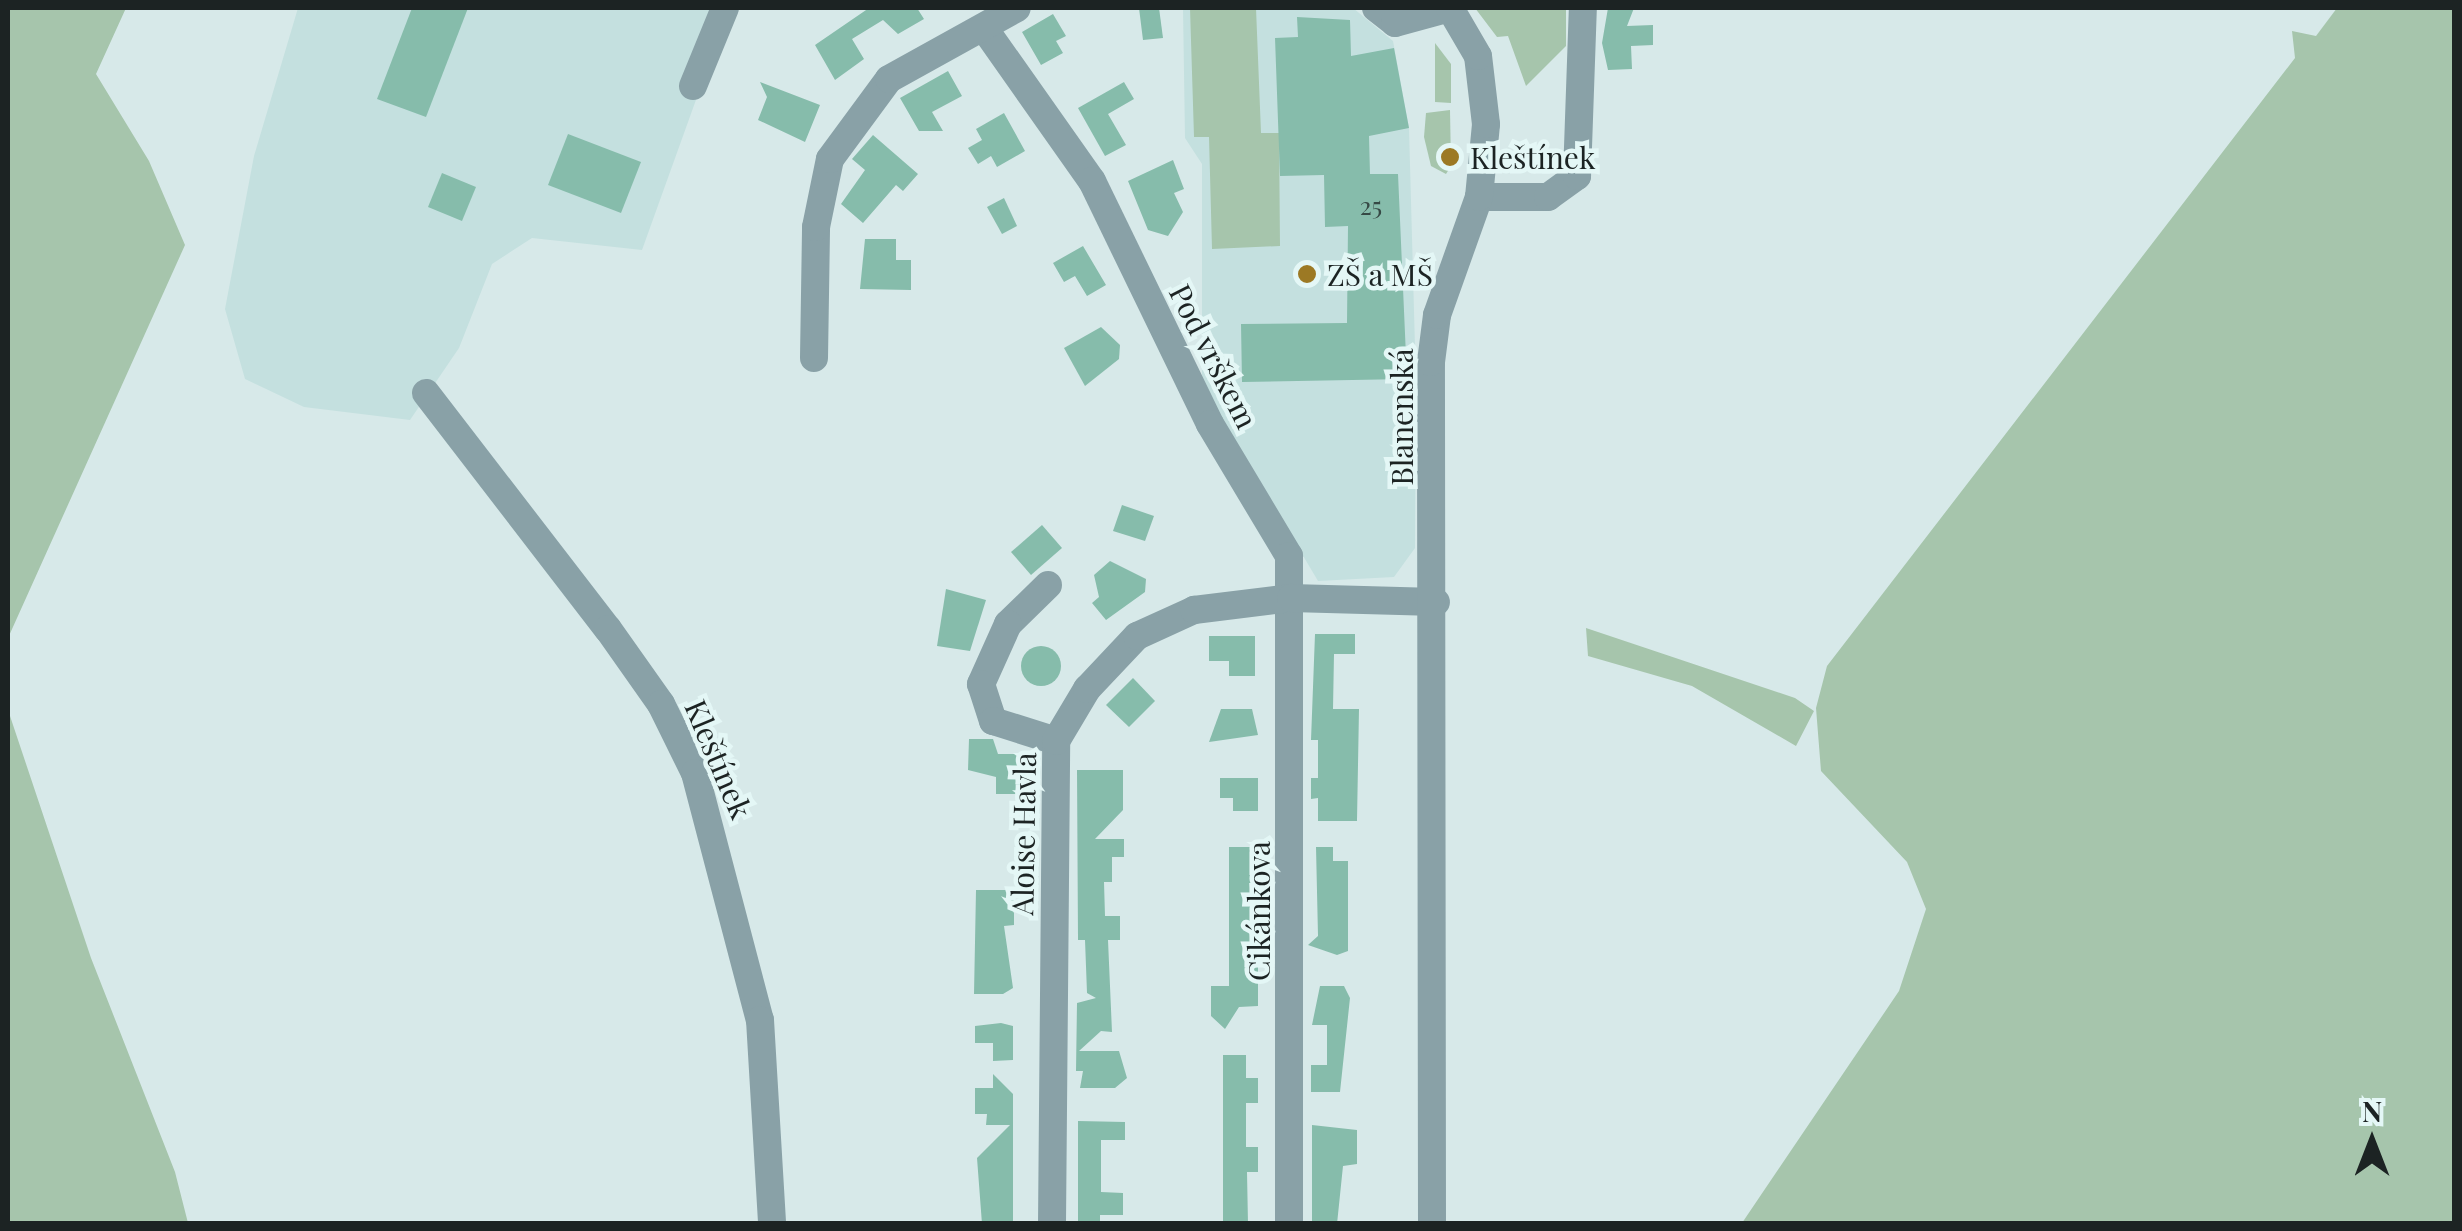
<!DOCTYPE html>
<html>
<head>
<meta charset="utf-8">
<style>
	body { margin:0 }
	#map { position:relative; width:2462px; height:1231px; overflow:hidden; background:#d7e9e9; font-family:"Playfair Display",serif }
	div>[style] { position:absolute }
	[style*='--x'] { left:calc(var(--x)*1px); top:calc(var(--y)*1px); width:calc(var(--w)*1px); rotate:calc(var(--a)*1deg) }
	.built>* { inset:0; background:#c4e0df }
	.green>* { inset:0; background:#a6c5ac }
	.building>* { inset:0; background:#86bcab }
	.round { border-radius:50% }
	.minor>* { height:28px; margin:-14px; padding:0 14px; transform-origin:14px; border-radius:14px; background:#89a1a7 }
	.dots>* { width:28px; height:28px; translate:-50% -50%; box-sizing:border-box; border:5px solid #e4f7f6; border-radius:50% }
	span { translate:-50% -50%; white-space:nowrap; text-align:center; line-height:1.15; -webkit-text-stroke:9px #e4f7f6; paint-order:stroke }
	.number-label { font-size:25px; color:#364945 }
	.number-label span { -webkit-text-stroke-width:0 }
	.poi-label { font-size:30px; color:#1c2323 }
	.left { translate:0 -50%; text-align:left }
	.street-label { font-size:30px; color:#1c2323 }
	.frame { position:absolute; inset:0; border:10px solid #1c2323; pointer-events:none }
	.north { position:absolute; left:2322px; top:1091px; width:100px; height:100px; -webkit-text-stroke:8px #e4f7f6; paint-order:stroke; rotate:0deg; font-size:28px; font-weight:700; line-height:40px; text-align:center; color:#1c2323 }
	.north::after { content:''; display:block; margin:auto; width:35px; height:45px; background:#1c2323; clip-path:polygon(50% 0,100% 100%,50% 72%,0 100%) }
</style>
</head>
<body>
<div id="map">
	<div class="built">
		<i style="clip-path:polygon(298px 8px,729px 8px,642px 250px,532px 238px,492px 264px,459px 348px,410px 420px,304px 407px,245px 379px,225px 309px,254px 156px)"></i>
		<i style="clip-path:polygon(1183px 8px,1353px 8px,1393px 41px,1409px 128px,1416px 384px,1415px 548px,1394px 577px,1318px 581px,1202px 385px,1202px 164px,1185px 138px)"></i>
	</div>
	<div class="green">
		<i style="clip-path:polygon(8px 8px,126px 8px,96px 74px,149px 161px,185px 245px,8px 638px)"></i>
		<i style="clip-path:polygon(1190px 8px,1256px 8px,1261px 133px,1279px 133px,1280px 246px,1212px 249px,1209px 137px,1194px 137px)"></i>
		<i style="clip-path:polygon(1475px 8px,1566px 8px,1566px 46px,1526px 86px,1508px 36px,1497px 37px)"></i>
		<i style="clip-path:polygon(2337px 8px,2454px 8px,2454px 1223px,1742px 1223px,1899px 991px,1926px 909px,1907px 862px,1821px 771px,1816px 708px,1827px 666px,2295px 58px,2292px 31px,2316px 36px)"></i>
		<i style="clip-path:polygon(1435px 43px,1451px 64px,1451px 103px,1435px 102px)"></i>
		<i style="clip-path:polygon(1450px 110px,1451px 166px,1446px 174px,1431px 166px,1424px 137px,1426px 113px)"></i>
		<i style="clip-path:polygon(1586px 628px,1795px 698px,1814px 711px,1796px 746px,1692px 686px,1588px 656px)"></i>
		<i style="clip-path:polygon(8px 710px,91px 958px,175px 1172px,188px 1223px,8px 1223px)"></i>
	</div>
	<div class="building">
		<i style="clip-path:polygon(412px 8px,468px 8px,426px 117px,377px 99px)"></i>
		<i style="clip-path:polygon(869px 8px,917px 8px,924px 19px,898px 34px,883px 20px,852px 39px,864px 59px,835px 80px,815px 45px)"></i>
		<i style="clip-path:polygon(1139px 8px,1159px 8px,1163px 38px,1143px 40px)"></i>
		<i style="clip-path:polygon(1608px 8px,1634px 8px,1627px 26px,1653px 25px,1653px 45px,1631px 46px,1632px 69px,1608px 70px,1602px 43px)"></i>
		<i style="clip-path:polygon(1053px 14px,1066px 36px,1056px 41px,1063px 53px,1041px 65px,1022px 32px)"></i>
		<i style="clip-path:polygon(1297px 17px,1350px 20px,1351px 56px,1394px 48px,1409px 128px,1369px 136px,1370px 174px,1398px 174px,1407px 379px,1242px 382px,1241px 324px,1347px 323px,1348px 226px,1325px 227px,1324px 175px,1280px 176px,1275px 38px,1298px 37px)"></i>
		<i style="clip-path:polygon(948px 71px,962px 96px,932px 112px,943px 131px,919px 131px,900px 98px)"></i>
		<i style="clip-path:polygon(760px 82px,820px 105px,805px 142px,758px 120px,767px 97px)"></i>
		<i style="clip-path:polygon(1124px 82px,1134px 99px,1108px 114px,1126px 145px,1105px 156px,1078px 108px)"></i>
		<i style="clip-path:polygon(1004px 113px,1025px 151px,997px 167px,991px 156px,978px 164px,968px 148px,982px 140px,976px 129px)"></i>
		<i style="clip-path:polygon(568px 134px,641px 162px,621px 213px,548px 185px)"></i>
		<i style="clip-path:polygon(873px 135px,918px 174px,903px 191px,896px 185px,863px 223px,841px 204px,865px 170px,852px 159px)"></i>
		<i style="clip-path:polygon(1173px 160px,1184px 189px,1174px 193px,1183px 212px,1168px 236px,1148px 230px,1128px 181px)"></i>
		<i style="clip-path:polygon(442px 173px,476px 187px,462px 221px,428px 207px)"></i>
		<i style="clip-path:polygon(1004px 198px,1017px 226px,1002px 234px,987px 207px)"></i>
		<i style="clip-path:polygon(865px 239px,896px 239px,896px 260px,911px 260px,911px 290px,860px 289px)"></i>
		<i style="clip-path:polygon(1083px 246px,1106px 285px,1087px 296px,1075px 276px,1064px 282px,1053px 263px)"></i>
		<i style="clip-path:polygon(1101px 327px,1120px 345px,1119px 359px,1085px 386px,1064px 348px)"></i>
		<i style="clip-path:polygon(1122px 505px,1154px 516px,1145px 541px,1113px 531px)"></i>
		<i style="clip-path:polygon(1042px 525px,1062px 548px,1031px 575px,1011px 552px)"></i>
		<i style="clip-path:polygon(1110px 561px,1146px 579px,1145px 592px,1106px 620px,1092px 603px,1099px 597px,1094px 575px)"></i>
		<i style="clip-path:polygon(946px 589px,986px 600px,970px 651px,937px 646px)"></i>
		<i style="clip-path:polygon(1315px 634px,1355px 634px,1355px 654px,1334px 654px,1333px 709px,1359px 709px,1357px 821px,1318px 821px,1318px 798px,1311px 799px,1311px 778px,1318px 778px,1318px 740px,1311px 740px)"></i>
		<i style="clip-path:polygon(1209px 636px,1255px 636px,1255px 676px,1229px 676px,1229px 661px,1209px 661px)"></i>
		<i class="round" style="left:1021px;top:646px;width:40px;height:40px"></i>
		<i style="clip-path:polygon(1133px 678px,1155px 701px,1129px 727px,1106px 705px)"></i>
		<i style="clip-path:polygon(1221px 709px,1252px 709px,1258px 735px,1209px 742px)"></i>
		<i style="clip-path:polygon(969px 739px,993px 739px,998px 754px,1022px 754px,1021px 794px,996px 794px,996px 777px,968px 770px)"></i>
		<i style="clip-path:polygon(1077px 770px,1123px 770px,1123px 810px,1095px 839px,1124px 839px,1124px 857px,1112px 857px,1112px 882px,1104px 882px,1105px 916px,1120px 916px,1120px 940px,1108px 940px,1112px 1032px,1101px 1031px,1079px 1051px,1119px 1051px,1127px 1078px,1115px 1088px,1080px 1088px,1083px 1071px,1076px 1071px,1077px 1003px,1096px 998px,1087px 993px,1085px 940px,1078px 940px)"></i>
		<i style="clip-path:polygon(1220px 778px,1258px 778px,1258px 811px,1233px 811px,1233px 798px,1220px 798px)"></i>
		<i style="clip-path:polygon(1229px 847px,1258px 847px,1258px 1006px,1239px 1007px,1225px 1029px,1211px 1016px,1211px 986px,1229px 986px)"></i>
		<i style="clip-path:polygon(1316px 847px,1333px 847px,1333px 861px,1348px 861px,1348px 951px,1337px 955px,1308px 945px,1318px 936px)"></i>
		<i style="clip-path:polygon(976px 890px,1014px 890px,1014px 925px,1004px 926px,1013px 988px,1003px 994px,974px 994px)"></i>
		<i style="clip-path:polygon(1320px 986px,1344px 986px,1350px 998px,1340px 1092px,1311px 1092px,1311px 1065px,1327px 1065px,1327px 1025px,1312px 1025px)"></i>
		<i style="clip-path:polygon(1001px 1023px,1013px 1026px,1013px 1060px,993px 1061px,993px 1043px,975px 1043px,975px 1026px)"></i>
		<i style="clip-path:polygon(1223px 1055px,1246px 1055px,1246px 1078px,1258px 1078px,1258px 1103px,1246px 1103px,1246px 1147px,1258px 1147px,1258px 1172px,1247px 1172px,1248px 1224px,1223px 1224px)"></i>
		<i style="clip-path:polygon(993px 1074px,1013px 1094px,1013px 1224px,982px 1224px,977px 1158px,1010px 1125px,986px 1125px,987px 1114px,975px 1114px,975px 1088px,993px 1088px)"></i>
		<i style="clip-path:polygon(1078px 1121px,1125px 1122px,1125px 1140px,1101px 1140px,1101px 1192px,1123px 1193px,1123px 1215px,1100px 1215px,1100px 1224px,1078px 1224px)"></i>
		<i style="clip-path:polygon(1312px 1125px,1357px 1130px,1357px 1164px,1343px 1166px,1337px 1224px,1312px 1224px)"></i>
	</div>
	<div class="minor">
		<i style="--x:1376;--y:8;--w:24;--a:38"></i>
		<i style="--x:1395;--y:23;--w:57;--a:-15.3"></i>
		<i style="--x:984;--y:28;--w:187;--a:54.8"></i>
		<i style="--x:1092;--y:181;--w:270;--a:64.1"></i>
		<i style="--x:1210;--y:424;--w:154;--a:59.1"></i>
		<i style="--x:1289;--y:556;--w:668;--a:90"></i>
		<i style="--x:693;--y:86;--w:84;--a:-67.7"></i>
		<i style="--x:1479;--y:197;--w:69;--a:0"></i>
		<i style="--x:1548;--y:197;--w:36;--a:-36"></i>
		<i style="--x:1577;--y:176;--w:168;--a:-88"></i>
		<i style="--x:814;--y:358;--w:131;--a:-89.1"></i>
		<i style="--x:816;--y:227;--w:69;--a:-78.4"></i>
		<i style="--x:830;--y:159;--w:99;--a:-53.6"></i>
		<i style="--x:889;--y:79;--w:146;--a:-29"></i>
		<i style="--x:426;--y:393;--w:298;--a:52.4"></i>
		<i style="--x:608;--y:629;--w:92;--a:54.8"></i>
		<i style="--x:661;--y:704;--w:77;--a:63.8"></i>
		<i style="--x:695;--y:773;--w:255;--a:75.3"></i>
		<i style="--x:760;--y:1020;--w:204;--a:86.6"></i>
		<i style="--x:1048;--y:585;--w:56;--a:135.7"></i>
		<i style="--x:1008;--y:624;--w:66;--a:114.2"></i>
		<i style="--x:981;--y:684;--w:39;--a:72"></i>
		<i style="--x:993;--y:721;--w:66;--a:17.6"></i>
		<i style="--x:1052;--y:1224;--w:483;--a:-89.5"></i>
		<i style="--x:1056;--y:741;--w:61;--a:-59.2"></i>
		<i style="--x:1087;--y:689;--w:73;--a:-46.7"></i>
		<i style="--x:1137;--y:636;--w:63;--a:-24.5"></i>
		<i style="--x:1194;--y:610;--w:98;--a:-7.1"></i>
		<i style="--x:1291;--y:598;--w:145;--a:1.6"></i>
		<i style="--x:1432;--y:1224;--w:862;--a:-90.07"></i>
		<i style="--x:1431;--y:362;--w:47;--a:-82.7"></i>
		<i style="--x:1437;--y:315;--w:125;--a:-70.4"></i>
		<i style="--x:1479;--y:197;--w:73;--a:-84.5"></i>
		<i style="--x:1486;--y:124;--w:68;--a:-96.7"></i>
		<i style="--x:1478;--y:56;--w:56;--a:-120.3"></i>
	</div>
	<div class="dots">
		<i style="left:1450px;top:157px;background:#9c7924"></i>
		<i style="left:1307px;top:274px;background:#9c7924"></i>
	</div>
	<div class="number-label">
		<span style="left:1371px;top:205px">25</span>
	</div>
	<div class="poi-label">
		<span class="left" style="left:1470px;top:157px">Kleštínek</span>
		<span class="left" style="left:1327px;top:274px">ZŠ a MŠ</span>
	</div>
	<div class="street-label">
		<span style="left:1214px;top:356px;rotate:63deg">Pod vrškem</span>
		<span style="left:1401px;top:417px;rotate:-90deg">Blanenská</span>
		<span style="left:719px;top:759px;rotate:67deg">Kleštínek</span>
		<span style="left:1023px;top:834px;rotate:-89deg">Aloise Havla</span>
		<span style="left:1258px;top:911px;rotate:-90deg">Cikánkova</span>
	</div>
	<div class="frame"></div>
	<div class="north">N</div>
</div>
</body>
</html>
